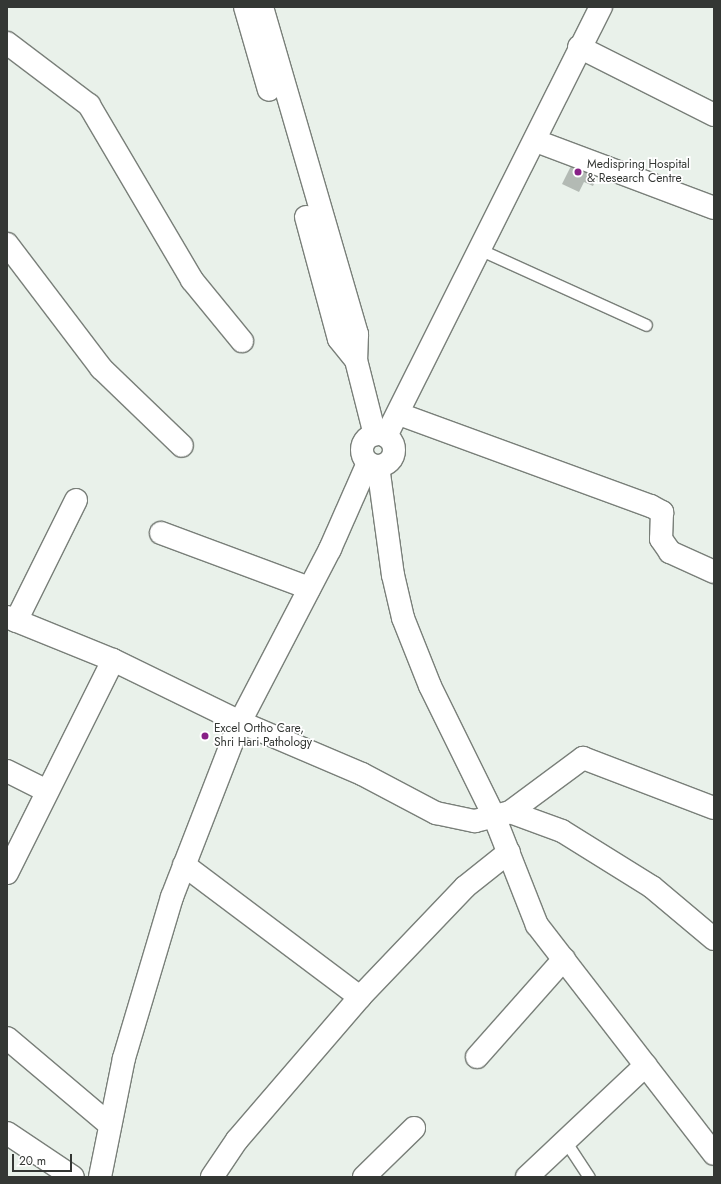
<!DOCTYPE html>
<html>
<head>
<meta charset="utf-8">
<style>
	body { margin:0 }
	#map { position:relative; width:721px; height:1184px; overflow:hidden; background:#e9f1ea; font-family:Jost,sans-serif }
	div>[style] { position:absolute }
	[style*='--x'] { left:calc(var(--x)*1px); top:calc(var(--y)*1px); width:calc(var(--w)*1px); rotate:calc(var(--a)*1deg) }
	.building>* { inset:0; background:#b3bab4 }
	.roads { filter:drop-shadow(1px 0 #797f79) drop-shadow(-1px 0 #797f79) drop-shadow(0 1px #797f79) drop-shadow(0 -1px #797f79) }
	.service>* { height:11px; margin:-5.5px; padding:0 5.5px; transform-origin:5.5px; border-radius:5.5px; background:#fff }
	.minor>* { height:22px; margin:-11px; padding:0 11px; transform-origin:11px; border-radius:11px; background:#fff }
	.tertiary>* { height:22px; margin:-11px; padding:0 11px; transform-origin:11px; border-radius:11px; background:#fff }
	.tertiary>.ring { margin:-11px; padding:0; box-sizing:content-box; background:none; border:22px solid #fff; border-radius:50% }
	.dots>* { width:11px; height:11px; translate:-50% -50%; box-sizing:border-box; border:2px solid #fff; border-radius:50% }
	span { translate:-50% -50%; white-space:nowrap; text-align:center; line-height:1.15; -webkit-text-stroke:3.5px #fff; paint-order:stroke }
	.poi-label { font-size:12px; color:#343734 }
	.left { translate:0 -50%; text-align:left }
	.frame { position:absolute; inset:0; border:8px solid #343734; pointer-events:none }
	.scale { position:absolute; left:12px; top:1154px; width:60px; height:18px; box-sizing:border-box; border:2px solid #343734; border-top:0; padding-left:5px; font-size:12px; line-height:14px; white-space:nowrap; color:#343734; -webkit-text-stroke:3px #fff; paint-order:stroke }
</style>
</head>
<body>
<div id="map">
	<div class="building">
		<i style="clip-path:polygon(575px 158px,600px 171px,593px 186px,584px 182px,579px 192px,562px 184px)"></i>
	</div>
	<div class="roads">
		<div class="service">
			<i style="--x:481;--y:250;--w:181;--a:24.4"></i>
			<i style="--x:564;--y:1139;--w:45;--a:56.7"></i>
		</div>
		<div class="minor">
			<i style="--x:7;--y:43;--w:103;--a:37.1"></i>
			<i style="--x:89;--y:105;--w:203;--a:59.5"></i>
			<i style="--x:192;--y:280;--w:79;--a:50.7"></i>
			<i style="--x:579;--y:47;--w:151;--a:26.7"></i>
			<i style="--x:536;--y:141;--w:190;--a:20.6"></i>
			<i style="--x:7;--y:244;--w:156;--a:52.8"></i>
			<i style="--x:101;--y:368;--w:112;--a:43.9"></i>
			<i style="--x:399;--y:414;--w:268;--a:20.1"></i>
			<i style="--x:651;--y:506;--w:13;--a:29"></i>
			<i style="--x:662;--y:512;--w:27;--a:92"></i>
			<i style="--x:661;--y:539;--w:16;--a:55"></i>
			<i style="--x:670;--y:552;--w:48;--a:24.4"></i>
			<i style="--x:161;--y:533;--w:158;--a:20.4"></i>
			<i style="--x:7;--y:617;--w:114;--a:22.1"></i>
			<i style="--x:113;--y:660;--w:141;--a:26"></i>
			<i style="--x:240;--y:722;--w:133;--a:23.1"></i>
			<i style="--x:362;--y:774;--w:84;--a:27.8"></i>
			<i style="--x:436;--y:813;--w:40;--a:12"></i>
			<i style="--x:475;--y:821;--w:36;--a:-14"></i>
			<i style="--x:510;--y:812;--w:55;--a:20.1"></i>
			<i style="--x:562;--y:831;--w:106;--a:31.9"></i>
			<i style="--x:652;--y:887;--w:81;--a:40"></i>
			<i style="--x:16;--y:621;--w:135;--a:-63.6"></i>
			<i style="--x:7;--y:771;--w:45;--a:26.6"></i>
			<i style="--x:510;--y:812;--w:91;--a:-36.5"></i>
			<i style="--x:583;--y:758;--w:140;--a:20.9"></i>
			<i style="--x:184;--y:865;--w:220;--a:36.9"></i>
			<i style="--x:7;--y:873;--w:238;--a:-63.5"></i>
			<i style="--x:7;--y:1038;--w:135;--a:40.2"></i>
			<i style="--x:477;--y:1057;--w:131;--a:-48.4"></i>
			<i style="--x:7;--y:1133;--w:79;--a:33.7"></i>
			<i style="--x:212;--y:1177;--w:45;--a:-56"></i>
			<i style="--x:237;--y:1140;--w:189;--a:-49.3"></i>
			<i style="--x:360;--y:997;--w:152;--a:-46.3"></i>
			<i style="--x:465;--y:887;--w:56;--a:-38.5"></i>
			<i style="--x:364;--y:1177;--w:70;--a:-44.4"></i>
			<i style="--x:527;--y:1177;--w:163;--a:-43.3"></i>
		</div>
		<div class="tertiary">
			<i style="--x:245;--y:7;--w:86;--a:73.9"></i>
			<i style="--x:262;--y:7;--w:341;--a:73.8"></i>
			<i style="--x:357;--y:334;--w:26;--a:92"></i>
			<i style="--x:356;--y:360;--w:77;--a:75.8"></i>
			<i style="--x:306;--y:217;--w:126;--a:74.9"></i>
			<i style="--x:339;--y:339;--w:27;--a:51"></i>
			<i class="ring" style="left:362px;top:434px;width:10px;height:10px"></i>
			<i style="--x:386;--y:436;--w:480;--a:-63.4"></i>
			<i style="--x:378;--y:466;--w:110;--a:82.2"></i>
			<i style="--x:393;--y:575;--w:44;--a:76.9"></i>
			<i style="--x:403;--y:618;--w:73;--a:68.3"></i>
			<i style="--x:430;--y:686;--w:145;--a:63.8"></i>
			<i style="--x:494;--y:816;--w:117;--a:68.5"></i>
			<i style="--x:537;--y:925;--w:289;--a:52.3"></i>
			<i style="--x:100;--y:1177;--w:121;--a:-78.6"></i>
			<i style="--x:124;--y:1058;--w:168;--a:-73.4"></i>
			<i style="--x:172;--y:897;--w:188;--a:-68.8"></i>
			<i style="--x:240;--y:722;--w:195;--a:-62.5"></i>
			<i style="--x:330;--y:549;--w:94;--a:-66.2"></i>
		</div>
	</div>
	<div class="dots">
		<i style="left:578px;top:172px;background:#882087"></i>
		<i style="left:205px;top:736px;background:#882087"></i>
	</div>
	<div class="poi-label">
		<span class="left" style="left:587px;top:172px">Medispring Hospital<br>&amp; Research Centre</span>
		<span class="left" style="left:214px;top:736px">Excel Ortho Care,<br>Shri Hari Pathology</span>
	</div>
	<div class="frame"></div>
	<div class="scale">20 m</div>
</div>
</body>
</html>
